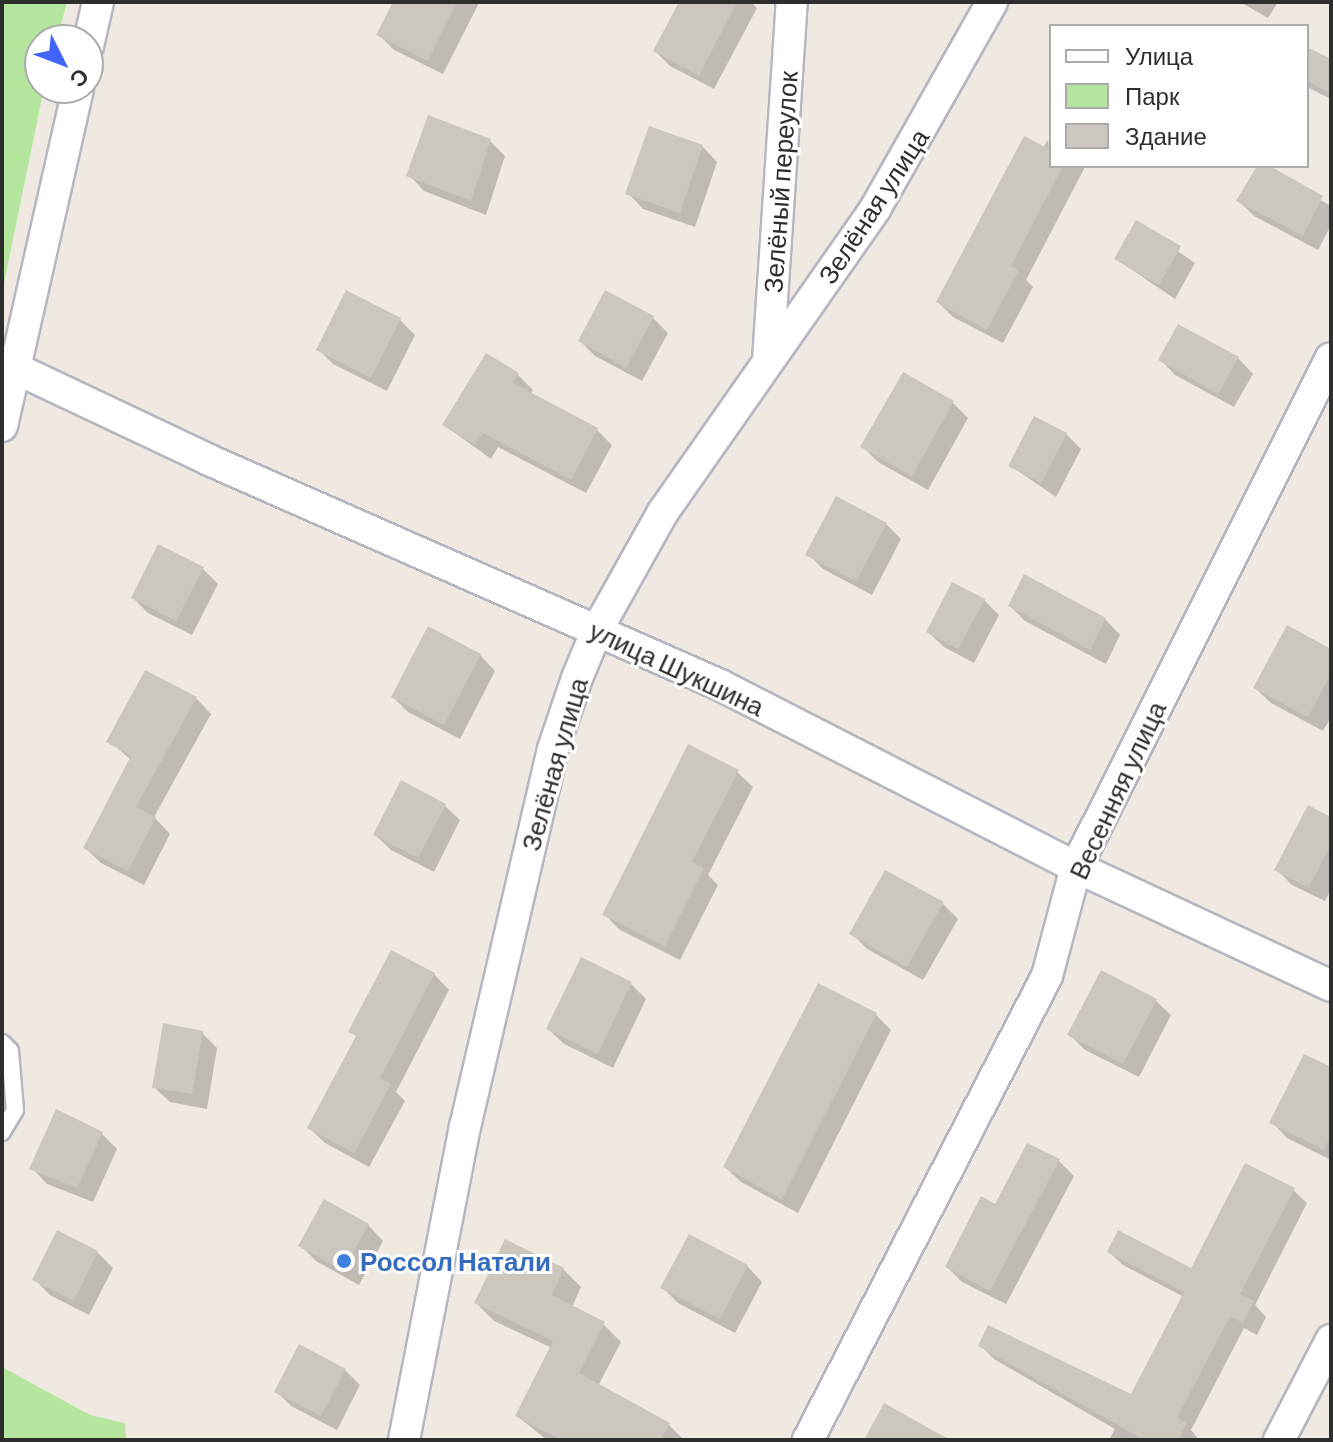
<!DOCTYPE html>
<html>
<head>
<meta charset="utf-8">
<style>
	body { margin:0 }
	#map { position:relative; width:1333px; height:1442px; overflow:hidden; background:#efe9e1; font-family:Barlow,sans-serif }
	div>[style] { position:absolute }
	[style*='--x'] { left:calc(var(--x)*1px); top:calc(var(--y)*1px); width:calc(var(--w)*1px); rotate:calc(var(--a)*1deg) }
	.green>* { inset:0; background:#b6e59e }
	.shadow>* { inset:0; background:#0003 }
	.building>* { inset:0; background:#cbc7bf }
	.roads { filter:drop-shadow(2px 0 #b4b7c1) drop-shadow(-2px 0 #b4b7c1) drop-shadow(0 2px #b4b7c1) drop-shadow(0 -2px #b4b7c1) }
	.lane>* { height:16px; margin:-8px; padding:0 8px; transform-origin:8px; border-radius:8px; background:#fff }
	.street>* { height:30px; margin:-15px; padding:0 15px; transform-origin:15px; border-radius:15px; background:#fff }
	.dots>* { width:22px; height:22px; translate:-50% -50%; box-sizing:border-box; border:4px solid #fff; border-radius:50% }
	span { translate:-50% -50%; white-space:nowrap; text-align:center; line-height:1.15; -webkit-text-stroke:6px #fff; paint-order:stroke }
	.street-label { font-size:26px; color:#2e2e2e }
	.shop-label { font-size:26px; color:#366cbe; font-weight:700 }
	.left { translate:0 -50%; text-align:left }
	.frame { position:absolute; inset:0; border:4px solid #2e2e2e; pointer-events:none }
	.legend { position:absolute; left:1049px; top:24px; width:260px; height:144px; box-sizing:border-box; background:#fff; border:2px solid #ababab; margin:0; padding:10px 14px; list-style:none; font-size:24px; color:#2e2e2e }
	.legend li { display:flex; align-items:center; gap:16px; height:40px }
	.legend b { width:40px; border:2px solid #ababab }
	.north { position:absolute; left:24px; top:24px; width:80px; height:80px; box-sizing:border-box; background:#fff; border:2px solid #ababab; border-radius:50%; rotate:132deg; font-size:22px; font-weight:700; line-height:32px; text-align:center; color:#2e2e2e }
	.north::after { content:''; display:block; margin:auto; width:28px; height:36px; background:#4264fb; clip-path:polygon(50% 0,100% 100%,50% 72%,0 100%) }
</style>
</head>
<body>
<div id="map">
	<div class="green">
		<i style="clip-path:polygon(2px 2px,67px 2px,57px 40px,40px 40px,44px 88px,2px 293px)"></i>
		<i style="clip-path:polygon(2px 1367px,90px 1415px,125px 1423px,126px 1440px,2px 1440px)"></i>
	</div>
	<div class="shadow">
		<i style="clip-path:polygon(395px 2px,479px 3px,443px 74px,394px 50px,379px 35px)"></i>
		<i style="clip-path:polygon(681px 2px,751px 2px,757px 8px,714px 89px,670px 66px,655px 51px)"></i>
		<i style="clip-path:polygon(1240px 2px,1278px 2px,1268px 18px)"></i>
		<i style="clip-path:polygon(1307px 49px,1331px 61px,1331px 99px,1307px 87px)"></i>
		<i style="clip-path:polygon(1048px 140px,1051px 166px,1085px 167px,1026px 280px,1033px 287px,1003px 343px,953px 317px,938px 302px)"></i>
		<i style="clip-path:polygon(490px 141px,505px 156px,486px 215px,424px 191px,409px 175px)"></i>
		<i style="clip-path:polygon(702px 146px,717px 162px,695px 227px,643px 209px,628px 193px)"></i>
		<i style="clip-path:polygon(1260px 166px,1331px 206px,1331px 225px,1318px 250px,1254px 216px,1239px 201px)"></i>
		<i style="clip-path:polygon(1137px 223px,1195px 263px,1175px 299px,1116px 259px)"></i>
		<i style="clip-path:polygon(653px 318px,668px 333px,642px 381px,595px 356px,580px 341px)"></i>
		<i style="clip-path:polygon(400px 320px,415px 335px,387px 391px,333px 364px,318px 349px)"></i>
		<i style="clip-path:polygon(486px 356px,518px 375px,533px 390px,531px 394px,597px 430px,612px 445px,586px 493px,498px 447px,491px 459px,444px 425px)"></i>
		<i style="clip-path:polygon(1238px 358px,1253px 374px,1234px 407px,1175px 375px,1160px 359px)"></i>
		<i style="clip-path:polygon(953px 403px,968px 418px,928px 490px,878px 462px,863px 447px)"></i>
		<i style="clip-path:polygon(1066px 434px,1081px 449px,1056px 497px,1011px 466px)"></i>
		<i style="clip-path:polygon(886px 524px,901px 539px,872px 595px,823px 569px,808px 554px)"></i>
		<i style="clip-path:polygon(202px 568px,218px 584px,192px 635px,148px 613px,133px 598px)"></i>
		<i style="clip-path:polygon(984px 600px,999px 615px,974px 663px,944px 647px,928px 632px)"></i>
		<i style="clip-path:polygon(1010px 606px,1105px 619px,1120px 635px,1106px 664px,1025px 621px)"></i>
		<i style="clip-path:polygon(1331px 651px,1331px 717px,1323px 731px,1271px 703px,1255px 688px)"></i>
		<i style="clip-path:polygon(480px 655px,495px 671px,460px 739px,408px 712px,393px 697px)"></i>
		<i style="clip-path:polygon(196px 698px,211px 714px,154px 817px,170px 834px,144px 885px,101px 863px,85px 848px,131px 760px,109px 741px)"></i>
		<i style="clip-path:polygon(737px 772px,753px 787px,708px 875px,718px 885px,680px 960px,620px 930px,605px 915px)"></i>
		<i style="clip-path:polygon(444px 805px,460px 820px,434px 872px,391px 850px,375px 835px)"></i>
		<i style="clip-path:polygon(1331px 819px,1331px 889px,1325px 901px,1292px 885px,1277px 870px)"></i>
		<i style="clip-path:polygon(943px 904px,958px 919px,923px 980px,867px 949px,852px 933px)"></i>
		<i style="clip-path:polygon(434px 974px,449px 990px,396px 1092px,405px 1101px,369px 1167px,325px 1143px,309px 1128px,358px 1038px,351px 1032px)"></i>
		<i style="clip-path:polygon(631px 984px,646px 999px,613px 1068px,564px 1044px,548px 1029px)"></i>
		<i style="clip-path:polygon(819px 985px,876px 1015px,891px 1030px,798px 1213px,741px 1182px,725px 1167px)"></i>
		<i style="clip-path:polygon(1155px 1000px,1171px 1015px,1139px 1077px,1085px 1050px,1069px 1034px)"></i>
		<i style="clip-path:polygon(202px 1033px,217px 1048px,207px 1109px,170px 1102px,154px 1087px)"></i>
		<i style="clip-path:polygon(1331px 1070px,1331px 1160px,1287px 1138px,1272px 1122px)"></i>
		<i style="clip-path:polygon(102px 1134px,117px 1149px,93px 1202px,47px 1184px,32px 1168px)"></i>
		<i style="clip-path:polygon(1028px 1146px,1059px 1161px,1074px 1176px,1006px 1304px,962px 1282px,947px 1267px,996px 1207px)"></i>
		<i style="clip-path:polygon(1293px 1190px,1307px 1203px,1255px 1305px,1266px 1317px,1257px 1335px,1244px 1328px,1191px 1430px,1199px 1440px,1109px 1440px,1115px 1429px,994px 1359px,980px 1345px,1132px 1397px,1184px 1297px,1123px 1265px,1109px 1252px,1192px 1271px)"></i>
		<i style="clip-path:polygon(368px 1225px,383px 1241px,359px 1285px,316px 1261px,301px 1246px)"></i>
		<i style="clip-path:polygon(58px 1233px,97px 1252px,113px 1268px,89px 1315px,50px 1295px,35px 1280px)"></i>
		<i style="clip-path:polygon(747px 1266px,762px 1282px,735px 1333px,678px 1303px,663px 1288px)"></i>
		<i style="clip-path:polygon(563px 1269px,581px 1287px,572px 1307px,603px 1324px,621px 1342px,598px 1386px,669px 1425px,684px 1440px,547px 1440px,517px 1416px,552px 1348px,494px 1321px,476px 1303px)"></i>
		<i style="clip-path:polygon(345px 1370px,360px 1385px,337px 1430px,291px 1406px,276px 1391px)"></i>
	</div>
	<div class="building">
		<i style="clip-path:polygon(393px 2px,457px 2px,428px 61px,376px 35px)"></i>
		<i style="clip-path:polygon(679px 2px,737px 2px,699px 76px,653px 51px)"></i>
		<i style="clip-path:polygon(1307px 47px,1331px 59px,1331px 94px,1307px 81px)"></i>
		<i style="clip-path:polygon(428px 115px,491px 139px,471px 201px,406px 176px)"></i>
		<i style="clip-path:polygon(649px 126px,703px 145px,680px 213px,625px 194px)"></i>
		<i style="clip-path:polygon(1024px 136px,1051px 150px,1051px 166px,1063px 166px,1011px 266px,1019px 270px,987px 330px,936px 302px)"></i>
		<i style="clip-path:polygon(1257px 166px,1270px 166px,1323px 196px,1303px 236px,1236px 201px)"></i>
		<i style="clip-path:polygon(1136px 220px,1181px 246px,1159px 285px,1114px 259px)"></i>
		<i style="clip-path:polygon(346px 290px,401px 318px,371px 378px,316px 350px)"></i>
		<i style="clip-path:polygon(605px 290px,654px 316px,626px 368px,578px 341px)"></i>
		<i style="clip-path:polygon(1178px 324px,1239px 357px,1218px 394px,1158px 360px)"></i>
		<i style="clip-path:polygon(486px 353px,519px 373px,513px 383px,598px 428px,571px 480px,483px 433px,475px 445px,442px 425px)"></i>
		<i style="clip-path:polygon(903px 372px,954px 401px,912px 476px,860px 447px)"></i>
		<i style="clip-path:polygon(1034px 416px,1067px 433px,1041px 483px,1008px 466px)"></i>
		<i style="clip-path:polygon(836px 496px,887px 523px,856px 581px,805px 555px)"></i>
		<i style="clip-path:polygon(158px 544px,204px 567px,176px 621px,131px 598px)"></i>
		<i style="clip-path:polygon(1024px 574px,1106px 618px,1090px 650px,1008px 606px)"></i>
		<i style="clip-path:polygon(952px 582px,985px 599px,958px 649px,926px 632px)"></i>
		<i style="clip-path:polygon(1287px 625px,1331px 649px,1331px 674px,1308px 717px,1253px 688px)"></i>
		<i style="clip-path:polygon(428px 626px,481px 654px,444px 725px,391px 697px)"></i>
		<i style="clip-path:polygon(145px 670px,197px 697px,136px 807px,156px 817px,128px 871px,83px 848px,131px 756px,106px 742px)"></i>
		<i style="clip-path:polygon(688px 744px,739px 770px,692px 862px,704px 868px,665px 946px,602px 915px)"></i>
		<i style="clip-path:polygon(401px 780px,446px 804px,418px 858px,373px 835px)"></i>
		<i style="clip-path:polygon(1308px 805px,1331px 817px,1331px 845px,1309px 888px,1274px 870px)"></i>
		<i style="clip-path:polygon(885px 870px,944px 902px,907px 967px,849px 934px)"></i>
		<i style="clip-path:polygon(391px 950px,435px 973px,380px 1078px,391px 1084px,354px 1153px,307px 1128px,356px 1036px,348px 1032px)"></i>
		<i style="clip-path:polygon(581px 957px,632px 982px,598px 1054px,546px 1029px)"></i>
		<i style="clip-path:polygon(1101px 970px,1157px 999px,1123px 1064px,1067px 1035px)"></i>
		<i style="clip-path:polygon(818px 983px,877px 1013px,782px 1199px,723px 1167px)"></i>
		<i style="clip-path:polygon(163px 1023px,203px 1031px,192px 1094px,152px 1088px)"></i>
		<i style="clip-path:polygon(1304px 1054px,1331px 1067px,1331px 1135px,1324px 1150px,1269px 1123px)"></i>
		<i style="clip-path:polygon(56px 1109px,103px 1132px,77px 1188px,29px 1169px)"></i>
		<i style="clip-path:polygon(1027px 1143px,1060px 1159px,990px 1291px,945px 1267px,981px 1196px,995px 1204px)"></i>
		<i style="clip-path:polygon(1245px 1163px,1295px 1188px,1240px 1294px,1254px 1301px,1243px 1323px,1230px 1316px,1177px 1418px,1187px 1423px,1178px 1440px,1144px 1440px,978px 1346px,988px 1325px,1131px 1394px,1184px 1292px,1107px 1252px,1118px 1230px,1191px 1268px)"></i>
		<i style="clip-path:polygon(324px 1199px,369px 1224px,343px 1271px,298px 1246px)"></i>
		<i style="clip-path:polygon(57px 1230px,98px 1251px,74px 1301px,32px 1280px)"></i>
		<i style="clip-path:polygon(689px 1234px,748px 1265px,720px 1319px,660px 1288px)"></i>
		<i style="clip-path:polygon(505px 1239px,564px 1268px,552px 1295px,605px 1322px,579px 1373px,670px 1423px,661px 1440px,561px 1440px,515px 1416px,553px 1341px,474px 1303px)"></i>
		<i style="clip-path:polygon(299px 1344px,346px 1369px,321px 1416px,274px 1392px)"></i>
		<i style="clip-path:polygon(884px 1403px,950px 1440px,864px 1440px)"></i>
	</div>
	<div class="roads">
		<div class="lane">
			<i style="--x:2;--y:1043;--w:11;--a:45"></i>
			<i style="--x:10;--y:1051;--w:59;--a:85.2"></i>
			<i style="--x:15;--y:1110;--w:26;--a:121"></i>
		</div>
		<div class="street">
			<i style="--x:88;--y:46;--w:45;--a:-77.2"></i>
			<i style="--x:768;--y:360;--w:359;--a:-86.2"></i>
			<i style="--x:2;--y:362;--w:229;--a:25.3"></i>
			<i style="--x:209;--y:460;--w:558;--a:23.76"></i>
			<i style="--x:720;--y:685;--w:400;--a:27.1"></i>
			<i style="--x:1076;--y:867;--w:281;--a:25"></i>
			<i style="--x:2;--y:426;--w:346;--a:-77.3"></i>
			<i style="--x:404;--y:1440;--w:319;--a:-79"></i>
			<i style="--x:465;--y:1127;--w:388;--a:-76.9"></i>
			<i style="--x:553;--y:749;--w:75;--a:-71.3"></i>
			<i style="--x:577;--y:678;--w:52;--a:-67.4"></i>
			<i style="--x:597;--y:630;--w:135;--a:-60.8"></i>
			<i style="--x:663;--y:512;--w:370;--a:-55"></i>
			<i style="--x:875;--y:209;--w:238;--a:-60.5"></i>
			<i style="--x:808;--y:1440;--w:522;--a:-62.75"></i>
			<i style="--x:1047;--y:976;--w:113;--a:-75.1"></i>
			<i style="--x:1076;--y:867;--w:569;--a:-63.39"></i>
			<i style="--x:1279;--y:1440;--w:113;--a:-62.5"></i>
		</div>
	</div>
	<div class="dots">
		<i style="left:344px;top:1261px;background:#3f7fe0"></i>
	</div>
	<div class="street-label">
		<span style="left:780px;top:182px;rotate:-86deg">Зелёный переулок</span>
		<span style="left:873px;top:206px;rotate:-57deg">Зелёная улица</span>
		<span style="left:677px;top:668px;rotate:25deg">улица Шукшина</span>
		<span style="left:554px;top:764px;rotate:-74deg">Зелёная улица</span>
		<span style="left:1117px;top:790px;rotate:-65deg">Весенняя улица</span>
	</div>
	<div class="shop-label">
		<span class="left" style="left:360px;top:1261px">Россол Натали</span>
	</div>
	<div class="frame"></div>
	<ul class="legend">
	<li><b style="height:10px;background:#fff"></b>Улица</li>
	<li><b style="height:22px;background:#b6e59e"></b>Парк</li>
	<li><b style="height:22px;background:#cbc7bf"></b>Здание</li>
	</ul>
	<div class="north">С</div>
</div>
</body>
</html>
